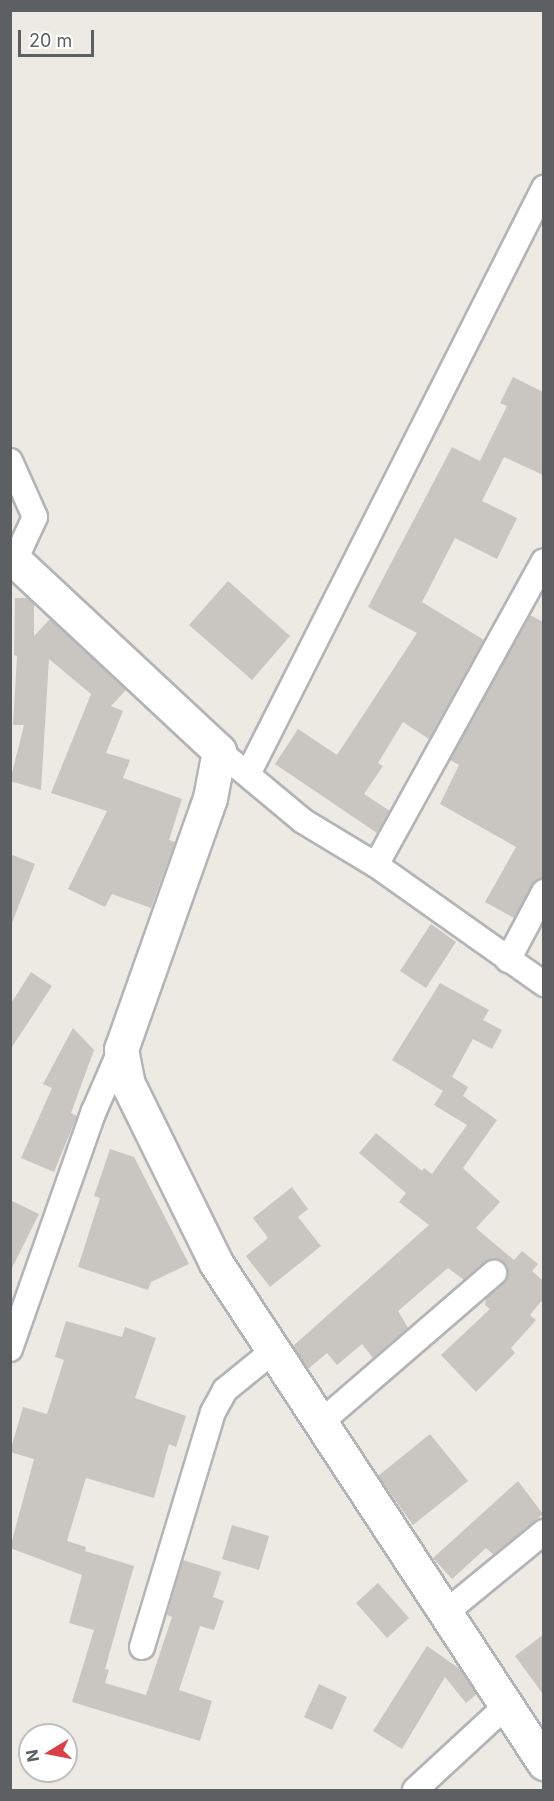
<!DOCTYPE html>
<html>
<head>
<meta charset="utf-8">
<style>
	body { margin:0 }
	#map { position:relative; width:554px; height:1801px; overflow:hidden; background:#edeae4; font-family:Inter,sans-serif }
	div>[style] { position:absolute }
	[style*='--x'] { left:calc(var(--x)*1px); top:calc(var(--y)*1px); width:calc(var(--w)*1px); rotate:calc(var(--a)*1deg) }
	.building>* { inset:0; background:#c9c5c1 }
	.roads { filter:drop-shadow(2px 0 #b2b5b8) drop-shadow(-2px 0 #b2b5b8) drop-shadow(0 2px #b2b5b8) drop-shadow(0 -2px #b2b5b8) }
	.street>* { height:24px; margin:-12px; padding:0 12px; transform-origin:12px; border-radius:12px; background:#fff }
	.secondary>* { height:33px; margin:-16.5px; padding:0 16.5px; transform-origin:16.5px; border-radius:16.5px; background:#fff }
	span { translate:-50% -50%; white-space:nowrap; text-align:center; line-height:1.15; -webkit-text-stroke:6px #fff; paint-order:stroke }
	.frame { position:absolute; inset:0; border:12px solid #5c6063; pointer-events:none }
	.north { position:absolute; left:18px; top:1723px; width:60px; height:60px; box-sizing:border-box; background:#fff; border:2px solid #bebfc1; border-radius:50%; rotate:260deg; font-size:16px; font-weight:700; line-height:24px; text-align:center; color:#5c6063 }
	.north::after { content:''; display:block; margin:auto; width:21px; height:27px; background:#d64248; clip-path:polygon(50% 0,100% 100%,50% 72%,0 100%) }
	.scale { position:absolute; left:18px; top:30px; width:76px; height:27px; box-sizing:border-box; border:3px solid #5c6063; border-top:0; padding-left:8px; font-size:18px; line-height:21px; white-space:nowrap; color:#5c6063; -webkit-text-stroke:4px #fff; paint-order:stroke }
</style>
</head>
<body>
<div id="map">
	<div class="building">
		<i style="clip-path:polygon(513px 377px,543px 392px,543px 475px,504px 457px,482px 501px,517px 518px,497px 559px,455px 538px,422px 602px,484px 640px,429px 739px,403px 722px,378px 763px,383px 766px,364px 794px,390px 811px,377px 833px,275px 764px,298px 729px,337px 755px,417px 633px,368px 607px,452px 447px,480px 461px,507px 406px,500px 403px)"></i>
		<i style="clip-path:polygon(228px 581px,290px 636px,252px 680px,189px 625px)"></i>
		<i style="clip-path:polygon(15px 598px,28px 598px,34px 604px,34px 636px,50px 619px,126px 690px,111px 706px,123px 711px,106px 753px,130px 760px,123px 778px,182px 799px,169px 840px,175px 842px,151px 908px,112px 894px,105px 907px,68px 889px,107px 811px,51px 793px,91px 694px,49px 659px,41px 790px,10px 781px,24px 725px,13px 725px,17px 656px,14px 655px)"></i>
		<i style="clip-path:polygon(530px 615px,543px 622px,543px 878px,532px 885px,514px 918px,485px 902px,516px 847px,440px 804px,459px 765px,450px 760px)"></i>
		<i style="clip-path:polygon(10px 854px,35px 864px,12px 923px,10px 923px)"></i>
		<i style="clip-path:polygon(431px 924px,456px 942px,426px 988px,400px 971px)"></i>
		<i style="clip-path:polygon(31px 972px,52px 986px,10px 1050px,10px 1005px)"></i>
		<i style="clip-path:polygon(440px 983px,489px 1010px,483px 1020px,502px 1030px,492px 1049px,473px 1039px,452px 1077px,468px 1087px,463px 1096px,497px 1120px,463px 1168px,500px 1202px,476px 1228px,514px 1260px,522px 1251px,538px 1264px,532px 1271px,543px 1281px,543px 1299px,530px 1315px,536px 1320px,511px 1348px,515px 1353px,476px 1392px,441px 1355px,490px 1309px,485px 1305px,486px 1299px,508px 1277px,505px 1264px,498px 1259px,485px 1262px,464px 1280px,448px 1268px,398px 1311px,408px 1328px,373px 1358px,362px 1344px,337px 1365px,327px 1353px,308px 1369px,293px 1346px,429px 1225px,399px 1202px,406px 1193px,359px 1153px,376px 1133px,422px 1171px,424px 1168px,432px 1174px,467px 1125px,434px 1105px,443px 1091px,392px 1060px)"></i>
		<i style="clip-path:polygon(73px 1028px,94px 1050px,71px 1113px,77px 1116px,54px 1172px,21px 1158px,52px 1088px,43px 1084px)"></i>
		<i style="clip-path:polygon(110px 1149px,134px 1157px,189px 1264px,151px 1282px,148px 1290px,78px 1267px,100px 1198px,94px 1196px)"></i>
		<i style="clip-path:polygon(292px 1187px,308px 1209px,298px 1217px,321px 1246px,270px 1287px,246px 1256px,268px 1238px,253px 1218px)"></i>
		<i style="clip-path:polygon(10px 1200px,39px 1214px,10px 1272px)"></i>
		<i style="clip-path:polygon(66px 1321px,122px 1337px,125px 1327px,156px 1338px,135px 1398px,186px 1416px,176px 1447px,169px 1444px,154px 1498px,86px 1478px,67px 1541px,86px 1547px,85px 1551px,134px 1566px,105px 1669px,109px 1670px,105px 1683px,146px 1695px,172px 1617px,167px 1615px,183px 1560px,221px 1572px,213px 1597px,224px 1601px,214px 1630px,200px 1626px,179px 1690px,212px 1701px,200px 1741px,72px 1702px,94px 1630px,69px 1623px,82px 1575px,10px 1548px,34px 1459px,10px 1452px,23px 1407px,47px 1414px,64px 1360px,55px 1357px)"></i>
		<i style="clip-path:polygon(430px 1434px,468px 1481px,413px 1525px,378px 1476px)"></i>
		<i style="clip-path:polygon(518px 1481px,543px 1514px,494px 1555px,486px 1548px,452px 1579px,433px 1558px)"></i>
		<i style="clip-path:polygon(232px 1525px,269px 1536px,259px 1570px,222px 1559px)"></i>
		<i style="clip-path:polygon(378px 1583px,409px 1618px,387px 1638px,356px 1603px)"></i>
		<i style="clip-path:polygon(543px 1635px,543px 1694px,515px 1656px)"></i>
		<i style="clip-path:polygon(427px 1646px,460px 1669px,477px 1694px,466px 1703px,445px 1677px,402px 1749px,373px 1731px)"></i>
		<i style="clip-path:polygon(319px 1684px,347px 1697px,332px 1730px,304px 1717px)"></i>
	</div>
	<div class="roads">
		<div class="street">
			<i style="--x:10;--y:461;--w:61;--a:65.9"></i>
			<i style="--x:35;--y:517;--w:47;--a:114.9"></i>
			<i style="--x:219;--y:751;--w:109;--a:39.8"></i>
			<i style="--x:303;--y:821;--w:85;--a:31.1"></i>
			<i style="--x:376;--y:865;--w:206;--a:35.3"></i>
			<i style="--x:248;--y:774;--w:657;--a:-63.2"></i>
			<i style="--x:376;--y:865;--w:347;--a:-61.1"></i>
			<i style="--x:508;--y:960;--w:77;--a:-62.1"></i>
			<i style="--x:10;--y:1349;--w:252;--a:-70.6"></i>
			<i style="--x:94;--y:1111;--w:68;--a:-66.5"></i>
			<i style="--x:320;--y:1423;--w:230;--a:-40.8"></i>
			<i style="--x:445;--y:1613;--w:128;--a:-39.3"></i>
			<i style="--x:142;--y:1647;--w:245;--a:-73.2"></i>
			<i style="--x:213;--y:1412;--w:25;--a:-61"></i>
			<i style="--x:225;--y:1390;--w:62;--a:-39.1"></i>
			<i style="--x:415;--y:1790;--w:124;--a:-42.7"></i>
		</div>
		<div class="secondary">
			<i style="--x:10;--y:556;--w:286;--a:43"></i>
			<i style="--x:219;--y:751;--w:48;--a:100.8"></i>
			<i style="--x:210;--y:798;--w:266;--a:109.5"></i>
			<i style="--x:121;--y:1049;--w:36;--a:79"></i>
			<i style="--x:128;--y:1084;--w:199;--a:63.8"></i>
			<i style="--x:216;--y:1263;--w:598;--a:56.74"></i>
		</div>
	</div>
	<div class="frame"></div>
	<div class="north">N</div>
	<div class="scale">20 m</div>
</div>
</body>
</html>
